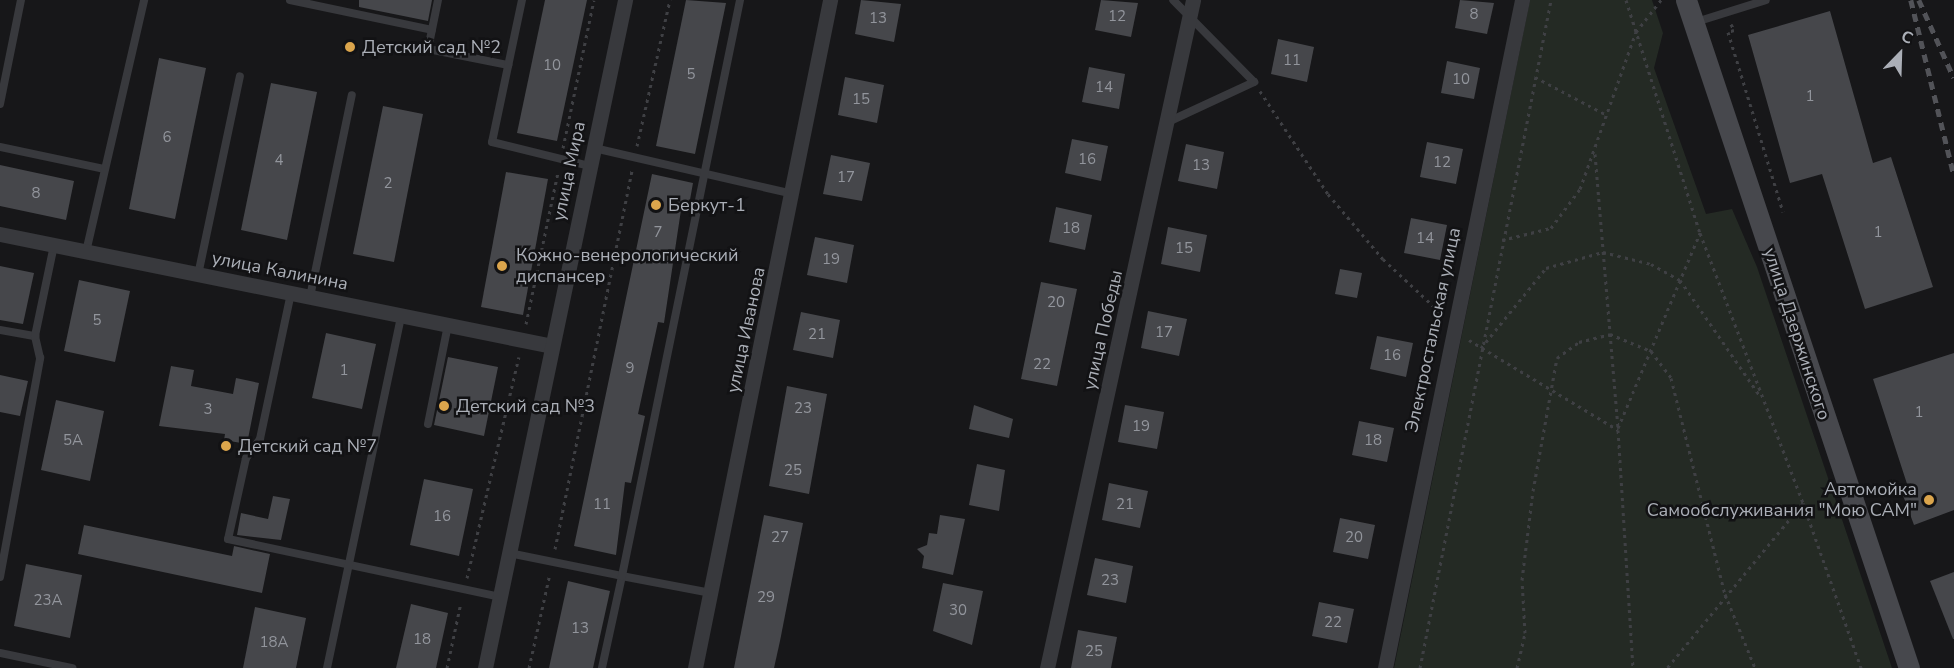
<!DOCTYPE html>
<html>
<head>
<meta charset="utf-8">
<style>
	body { margin:0 }
	#map { position:relative; width:1954px; height:668px; overflow:hidden; background:#171719; font-family:"Nunito Sans",sans-serif }
	div>[style] { position:absolute }
	[style*='--x'] { left:calc(var(--x)*1px); top:calc(var(--y)*1px); width:calc(var(--w)*1px); rotate:calc(var(--a)*1deg) }
	.green>* { inset:0; background:#242a24 }
	.building>* { inset:0; background:#46474b }
	.path>* { height:3px; margin-top:-1.5px; transform-origin:0; background:repeating-linear-gradient(90deg,#3f4044 0 3px,transparent 0 7.5px) }
	.lane>* { height:8px; margin:-4px; padding:0 4px; transform-origin:4px; border-radius:4px; background:#38393d }
	.street>* { height:15px; margin:-7.5px; padding:0 7.5px; transform-origin:7.5px; border-radius:7.5px; background:#38393d }
	.secondary>* { height:21px; margin:-10.5px; padding:0 10.5px; transform-origin:10.5px; border-radius:10.5px; background:#47484d }
	.rail>* { height:4.5px; margin-top:-2.25px; transform-origin:0; background:repeating-linear-gradient(90deg,#525358 0 8px,transparent 0 14px) }
	.dots>* { width:16px; height:16px; translate:-50% -50%; box-sizing:border-box; border:3px solid #121214; border-radius:50% }
	span { translate:-50% -50%; white-space:nowrap; text-align:center; line-height:1.15; -webkit-text-stroke:5px #121214; paint-order:stroke }
	.number-label { font-size:15px; color:#92959c }
	.number-label span { -webkit-text-stroke-width:0 }
	.poi-label { font-size:18px; color:#abafb7 }
	.left { translate:0 -50%; text-align:left }
	.right { translate:-100% -50%; text-align:right }
	.street-label { font-size:18px; color:#abafb7 }
	.north { position:absolute; left:1870px; top:24px; width:60px; height:60px; -webkit-text-stroke:4px #121214; paint-order:stroke; rotate:23deg; font-size:16px; font-weight:700; line-height:24px; text-align:center; color:#abafb7 }
	.north::after { content:''; display:block; margin:auto; width:21px; height:27px; background:#abafb7; clip-path:polygon(50% 0,100% 100%,50% 72%,0 100%) }
</style>
</head>
<body>
<div id="map">
	<div class="green">
		<i style="clip-path:polygon(1530px 0,1652px 0,1663px 33px,1654px 68px,1706px 214px,1732px 209px,1757px 267px,1892px 668px,1394px 668px)"></i>
	</div>
	<div class="building">
		<i style="clip-path:polygon(359px 0,432px 0,428px 21px,359px 7px)"></i>
		<i style="clip-path:polygon(545px 0,587px 0,557px 141px,517px 133px)"></i>
		<i style="clip-path:polygon(686px 0,726px 3px,695px 154px,656px 146px)"></i>
		<i style="clip-path:polygon(861px 0,901px 4px,894px 42px,855px 34px)"></i>
		<i style="clip-path:polygon(1101px 0,1138px 3px,1131px 37px,1095px 30px)"></i>
		<i style="clip-path:polygon(1460px 0,1494px 3px,1487px 34px,1455px 28px)"></i>
		<i style="clip-path:polygon(1830px 11px,1873px 163px,1891px 157px,1933px 287px,1865px 309px,1822px 174px,1790px 183px,1748px 35px)"></i>
		<i style="clip-path:polygon(1278px 39px,1314px 47px,1307px 82px,1271px 74px)"></i>
		<i style="clip-path:polygon(159px 58px,206px 68px,175px 219px,129px 209px)"></i>
		<i style="clip-path:polygon(1447px 61px,1480px 68px,1474px 99px,1441px 93px)"></i>
		<i style="clip-path:polygon(1089px 67px,1125px 74px,1119px 109px,1082px 102px)"></i>
		<i style="clip-path:polygon(845px 77px,884px 85px,877px 123px,838px 115px)"></i>
		<i style="clip-path:polygon(271px 83px,317px 92px,287px 240px,241px 230px)"></i>
		<i style="clip-path:polygon(383px 106px,423px 114px,394px 262px,353px 254px)"></i>
		<i style="clip-path:polygon(1072px 139px,1108px 146px,1101px 181px,1065px 173px)"></i>
		<i style="clip-path:polygon(1427px 142px,1463px 149px,1456px 184px,1420px 177px)"></i>
		<i style="clip-path:polygon(1186px 144px,1224px 152px,1217px 189px,1178px 181px)"></i>
		<i style="clip-path:polygon(831px 155px,870px 163px,862px 201px,823px 194px)"></i>
		<i style="clip-path:polygon(0 165px,74px 181px,66px 220px,0 206px)"></i>
		<i style="clip-path:polygon(506px 172px,548px 179px,523px 315px,481px 307px)"></i>
		<i style="clip-path:polygon(652px 174px,693px 183px,688px 211px,681px 210px,664px 323px,658px 322px,638px 414px,645px 416px,631px 483px,625px 482px,616px 555px,574px 546px)"></i>
		<i style="clip-path:polygon(1056px 207px,1092px 215px,1085px 250px,1049px 242px)"></i>
		<i style="clip-path:polygon(1411px 218px,1447px 225px,1440px 260px,1404px 253px)"></i>
		<i style="clip-path:polygon(1168px 227px,1207px 235px,1200px 272px,1161px 264px)"></i>
		<i style="clip-path:polygon(815px 237px,854px 245px,847px 283px,807px 275px)"></i>
		<i style="clip-path:polygon(0 266px,34px 273px,23px 324px,0 320px)"></i>
		<i style="clip-path:polygon(1340px 269px,1362px 273px,1357px 298px,1335px 294px)"></i>
		<i style="clip-path:polygon(79px 280px,130px 291px,115px 362px,64px 351px)"></i>
		<i style="clip-path:polygon(1041px 282px,1077px 289px,1057px 386px,1021px 379px)"></i>
		<i style="clip-path:polygon(1148px 311px,1187px 319px,1179px 356px,1141px 348px)"></i>
		<i style="clip-path:polygon(801px 312px,840px 320px,833px 358px,793px 350px)"></i>
		<i style="clip-path:polygon(326px 333px,376px 344px,362px 409px,312px 398px)"></i>
		<i style="clip-path:polygon(1377px 336px,1413px 343px,1406px 377px,1370px 369px)"></i>
		<i style="clip-path:polygon(1954px 353px,1954px 510px,1914px 525px,1901px 490px,1908px 487px,1873px 379px)"></i>
		<i style="clip-path:polygon(448px 357px,498px 367px,484px 436px,434px 425px)"></i>
		<i style="clip-path:polygon(171px 366px,194px 370px,191px 386px,233px 394px,236px 378px,259px 383px,247px 444px,224px 440px,225px 434px,159px 426px)"></i>
		<i style="clip-path:polygon(0 375px,28px 381px,20px 416px,0 412px)"></i>
		<i style="clip-path:polygon(787px 386px,827px 394px,809px 494px,769px 486px)"></i>
		<i style="clip-path:polygon(56px 400px,104px 411px,90px 481px,41px 470px)"></i>
		<i style="clip-path:polygon(974px 405px,1013px 419px,1009px 438px,969px 429px)"></i>
		<i style="clip-path:polygon(1125px 405px,1164px 412px,1157px 449px,1118px 442px)"></i>
		<i style="clip-path:polygon(1359px 421px,1394px 428px,1387px 462px,1352px 455px)"></i>
		<i style="clip-path:polygon(977px 464px,1005px 470px,999px 511px,969px 505px)"></i>
		<i style="clip-path:polygon(424px 479px,473px 489px,459px 556px,410px 545px)"></i>
		<i style="clip-path:polygon(1109px 483px,1148px 491px,1140px 528px,1102px 520px)"></i>
		<i style="clip-path:polygon(273px 496px,290px 499px,281px 540px,237px 535px,241px 513px,268px 519px)"></i>
		<i style="clip-path:polygon(764px 515px,803px 523px,780px 641px,774px 668px,734px 668px)"></i>
		<i style="clip-path:polygon(940px 515px,965px 519px,953px 575px,922px 568px,924px 556px,917px 549px,927px 545px,929px 533px,937px 534px)"></i>
		<i style="clip-path:polygon(1340px 518px,1375px 525px,1368px 559px,1333px 552px)"></i>
		<i style="clip-path:polygon(84px 525px,232px 556px,234px 546px,270px 554px,262px 593px,78px 554px)"></i>
		<i style="clip-path:polygon(1095px 558px,1133px 566px,1126px 603px,1087px 595px)"></i>
		<i style="clip-path:polygon(26px 564px,82px 575px,70px 638px,14px 626px)"></i>
		<i style="clip-path:polygon(1954px 572px,1954px 639px,1953px 639px,1930px 581px)"></i>
		<i style="clip-path:polygon(568px 581px,610px 591px,593px 668px,549px 668px)"></i>
		<i style="clip-path:polygon(943px 583px,983px 591px,972px 645px,933px 631px)"></i>
		<i style="clip-path:polygon(1319px 602px,1354px 609px,1347px 643px,1312px 636px)"></i>
		<i style="clip-path:polygon(411px 604px,448px 613px,436px 668px,396px 668px)"></i>
		<i style="clip-path:polygon(255px 607px,306px 618px,296px 668px,243px 668px)"></i>
		<i style="clip-path:polygon(1078px 630px,1117px 637px,1111px 668px,1071px 668px)"></i>
	</div>
	<div class="path">
		<i style="--x:1626;--y:0;--w:244;--a:72.4"></i>
		<i style="--x:1700;--y:233;--w:289;--a:69.1"></i>
		<i style="--x:1803;--y:503;--w:214;--a:129.5"></i>
		<i style="--x:1731;--y:24;--w:7;--a:63"></i>
		<i style="--x:1734;--y:30;--w:6;--a:162"></i>
		<i style="--x:1728;--y:32;--w:188;--a:73"></i>
		<i style="--x:1535;--y:77;--w:79;--a:27.9"></i>
		<i style="--x:1260;--y:91;--w:123;--a:56.6"></i>
		<i style="--x:1328;--y:194;--w:85;--a:49.8"></i>
		<i style="--x:1383;--y:259;--w:79;--a:43"></i>
		<i style="--x:637;--y:146;--w:150;--a:-77.3"></i>
		<i style="--x:563;--y:148;--w:151;--a:-78.2"></i>
		<i style="--x:1595;--y:154;--w:277;--a:85.2"></i>
		<i style="--x:1502;--y:240;--w:50;--a:-13.8"></i>
		<i style="--x:1551;--y:228;--w:49;--a:-53.4"></i>
		<i style="--x:1580;--y:189;--w:167;--a:-70.4"></i>
		<i style="--x:1636;--y:32;--w:41;--a:-52"></i>
		<i style="--x:526;--y:324;--w:155;--a:-78.1"></i>
		<i style="--x:1469;--y:340;--w:174;--a:31.1"></i>
		<i style="--x:1618;--y:430;--w:238;--a:86.4"></i>
		<i style="--x:1481;--y:348;--w:103;--a:-50.9"></i>
		<i style="--x:1546;--y:268;--w:59;--a:-15.7"></i>
		<i style="--x:1603;--y:252;--w:49;--a:14"></i>
		<i style="--x:1651;--y:264;--w:33;--a:29"></i>
		<i style="--x:1680;--y:280;--w:141;--a:55.4"></i>
		<i style="--x:1618;--y:428;--w:212;--a:-67.2"></i>
		<i style="--x:1803;--y:503;--w:175;--a:70.6"></i>
		<i style="--x:555;--y:549;--w:387;--a:-78.5"></i>
		<i style="--x:467;--y:578;--w:227;--a:-76.8"></i>
		<i style="--x:447;--y:668;--w:67;--a:-78"></i>
		<i style="--x:529;--y:668;--w:97;--a:-77.5"></i>
		<i style="--x:1420;--y:668;--w:681;--a:-78.9"></i>
		<i style="--x:1517;--y:668;--w:36;--a:-77"></i>
		<i style="--x:1525;--y:633;--w:53;--a:-93.2"></i>
		<i style="--x:1522;--y:580;--w:90;--a:-83"></i>
		<i style="--x:1533;--y:491;--w:135;--a:-79.8"></i>
		<i style="--x:1557;--y:358;--w:27;--a:-36"></i>
		<i style="--x:1579;--y:342;--w:32;--a:-14"></i>
		<i style="--x:1610;--y:334;--w:44;--a:22.5"></i>
		<i style="--x:1651;--y:351;--w:34;--a:53"></i>
		<i style="--x:1671;--y:378;--w:223;--a:76"></i>
		<i style="--x:1725;--y:594;--w:80;--a:67.9"></i>
	</div>
	<div class="lane">
		<i style="--x:290;--y:0;--w:145;--a:11.9"></i>
		<i style="--x:438;--y:0;--w:50;--a:101.5"></i>
		<i style="--x:428;--y:49;--w:82;--a:11.3"></i>
		<i style="--x:522;--y:0;--w:145;--a:101.9"></i>
		<i style="--x:492;--y:142;--w:101;--a:13.8"></i>
		<i style="--x:1696;--y:22;--w:73;--a:-17.4"></i>
		<i style="--x:0;--y:104;--w:106;--a:-78.6"></i>
		<i style="--x:1170;--y:121;--w:93;--a:-24.9"></i>
		<i style="--x:1254;--y:82;--w:115;--a:-134.6"></i>
		<i style="--x:0;--y:147;--w:106;--a:11.9"></i>
		<i style="--x:594;--y:148;--w:204;--a:13"></i>
		<i style="--x:86;--y:252;--w:259;--a:-77"></i>
		<i style="--x:198;--y:275;--w:203;--a:-78.1"></i>
		<i style="--x:291;--y:293;--w:149;--a:102"></i>
		<i style="--x:260;--y:439;--w:24;--a:126"></i>
		<i style="--x:246;--y:458;--w:83;--a:102.5"></i>
		<i style="--x:228;--y:539;--w:278;--a:12"></i>
		<i style="--x:310;--y:297;--w:206;--a:-78.3"></i>
		<i style="--x:0;--y:330;--w:36;--a:10"></i>
		<i style="--x:428;--y:424;--w:101;--a:-78.6"></i>
		<i style="--x:509;--y:553;--w:115;--a:11.5"></i>
		<i style="--x:622;--y:576;--w:94;--a:102.3"></i>
		<i style="--x:0;--y:577;--w:223;--a:-79.6"></i>
		<i style="--x:40;--y:358;--w:23;--a:-103"></i>
		<i style="--x:35;--y:336;--w:93;--a:-78.2"></i>
		<i style="--x:711;--y:593;--w:91;--a:-169.2"></i>
		<i style="--x:622;--y:576;--w:588;--a:-78.42"></i>
		<i style="--x:0;--y:653;--w:74;--a:11.8"></i>
		<i style="--x:327;--y:668;--w:360;--a:-78.1"></i>
	</div>
	<div class="street">
		<i style="--x:0;--y:234;--w:563;--a:11.47"></i>
		<i style="--x:485;--y:668;--w:683;--a:-78.16"></i>
		<i style="--x:695;--y:668;--w:682;--a:-78.57"></i>
		<i style="--x:1047;--y:668;--w:684;--a:-77.67"></i>
		<i style="--x:1385;--y:668;--w:682;--a:-78.41"></i>
	</div>
	<div class="secondary">
		<i style="--x:1686;--y:0;--w:704;--a:71.54"></i>
	</div>
	<div class="rail">
		<i style="--x:1911;--y:0;--w:180;--a:76.2"></i>
		<i style="--x:1919;--y:0;--w:85;--a:65.8"></i>
	</div>
	<div class="dots">
		<i style="left:350px;top:47px;background:#dba54c"></i>
		<i style="left:656px;top:205px;background:#dba54c"></i>
		<i style="left:502px;top:266px;background:#dba54c"></i>
		<i style="left:444px;top:406px;background:#dba54c"></i>
		<i style="left:226px;top:446px;background:#dba54c"></i>
		<i style="left:1929px;top:500px;background:#dba54c"></i>
	</div>
	<div class="number-label">
		<span style="left:1474px;top:15px">8</span>
		<span style="left:1117px;top:17px">12</span>
		<span style="left:878px;top:19px">13</span>
		<span style="left:1292px;top:61px">11</span>
		<span style="left:552px;top:66px">10</span>
		<span style="left:691px;top:75px">5</span>
		<span style="left:1461px;top:80px">10</span>
		<span style="left:1104px;top:88px">14</span>
		<span style="left:1810px;top:97px">1</span>
		<span style="left:861px;top:100px">15</span>
		<span style="left:167px;top:138px">6</span>
		<span style="left:1087px;top:160px">16</span>
		<span style="left:279px;top:161px">4</span>
		<span style="left:1442px;top:163px">12</span>
		<span style="left:1201px;top:166px">13</span>
		<span style="left:846px;top:178px">17</span>
		<span style="left:388px;top:184px">2</span>
		<span style="left:36px;top:194px">8</span>
		<span style="left:1071px;top:229px">18</span>
		<span style="left:658px;top:233px">7</span>
		<span style="left:1878px;top:233px">1</span>
		<span style="left:1425px;top:239px">14</span>
		<span style="left:1184px;top:249px">15</span>
		<span style="left:831px;top:260px">19</span>
		<span style="left:1056px;top:303px">20</span>
		<span style="left:97px;top:321px">5</span>
		<span style="left:1164px;top:333px">17</span>
		<span style="left:817px;top:335px">21</span>
		<span style="left:1392px;top:356px">16</span>
		<span style="left:1042px;top:365px">22</span>
		<span style="left:630px;top:369px">9</span>
		<span style="left:344px;top:371px">1</span>
		<span style="left:803px;top:409px">23</span>
		<span style="left:208px;top:410px">3</span>
		<span style="left:1919px;top:413px">1</span>
		<span style="left:1141px;top:427px">19</span>
		<span style="left:73px;top:441px">5А</span>
		<span style="left:1373px;top:441px">18</span>
		<span style="left:793px;top:471px">25</span>
		<span style="left:602px;top:505px">11</span>
		<span style="left:1125px;top:505px">21</span>
		<span style="left:442px;top:517px">16</span>
		<span style="left:780px;top:538px">27</span>
		<span style="left:1354px;top:538px">20</span>
		<span style="left:1110px;top:581px">23</span>
		<span style="left:766px;top:598px">29</span>
		<span style="left:48px;top:601px">23А</span>
		<span style="left:958px;top:611px">30</span>
		<span style="left:1333px;top:623px">22</span>
		<span style="left:580px;top:629px">13</span>
		<span style="left:422px;top:640px">18</span>
		<span style="left:274px;top:643px">18А</span>
		<span style="left:1094px;top:652px">25</span>
	</div>
	<div class="poi-label">
		<span class="left" style="left:362px;top:47px">Детский сад №2</span>
		<span class="left" style="left:668px;top:205px">Беркут-1</span>
		<span class="left" style="left:516px;top:266px">Кожно-венерологический<br>диспансер</span>
		<span class="left" style="left:456px;top:406px">Детский сад №3</span>
		<span class="left" style="left:238px;top:446px">Детский сад №7</span>
		<span class="right" style="left:1917px;top:500px">Автомойка<br>Самообслуживания "Мою САМ"</span>
	</div>
	<div class="street-label">
		<span style="left:569px;top:171px;rotate:-78deg">улица Мира</span>
		<span style="left:280px;top:271px;rotate:11deg">улица Калинина</span>
		<span style="left:746px;top:330px;rotate:-78deg">улица Иванова</span>
		<span style="left:1103px;top:330px;rotate:-77deg">улица Победы</span>
		<span style="left:1433px;top:330px;rotate:-78deg">Электростальская улица</span>
		<span style="left:1797px;top:334px;rotate:72deg">улица Дзержинского</span>
	</div>
	<div class="north">С</div>
</div>
</body>
</html>
